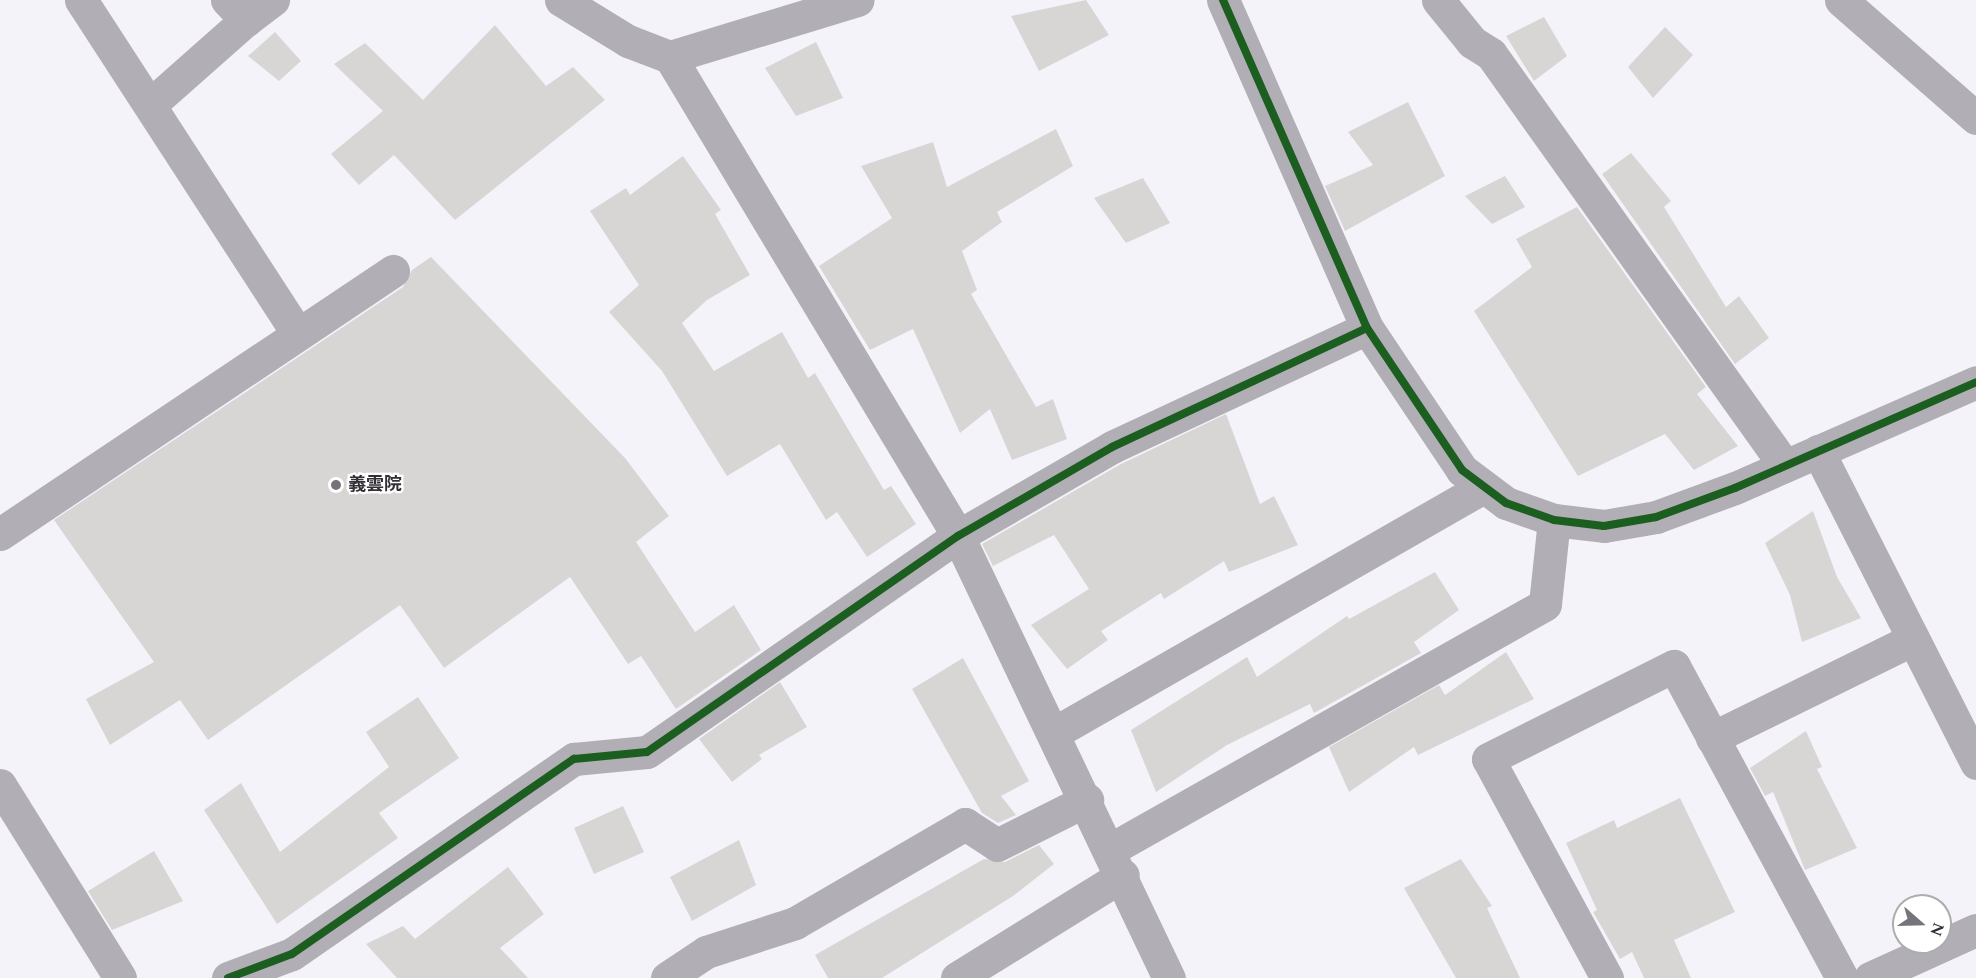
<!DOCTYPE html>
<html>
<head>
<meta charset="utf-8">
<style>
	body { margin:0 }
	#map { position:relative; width:1976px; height:978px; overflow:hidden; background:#f5f3fa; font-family:Spectral,"Noto Sans JP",serif }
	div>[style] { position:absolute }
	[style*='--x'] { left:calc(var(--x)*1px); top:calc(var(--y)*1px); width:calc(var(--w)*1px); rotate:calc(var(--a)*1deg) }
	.building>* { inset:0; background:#d8d6d5 }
	.minor>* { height:33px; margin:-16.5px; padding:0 16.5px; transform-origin:16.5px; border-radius:16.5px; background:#b1afb5 }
	.cycleway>* { height:8px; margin:-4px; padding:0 4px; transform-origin:4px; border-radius:4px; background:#1b5e20 }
	.dots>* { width:16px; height:16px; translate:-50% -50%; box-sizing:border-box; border:3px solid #fff; border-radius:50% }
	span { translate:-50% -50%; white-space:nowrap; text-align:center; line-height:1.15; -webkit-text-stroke:4.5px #fff; paint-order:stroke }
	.poi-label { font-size:18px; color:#322f37; font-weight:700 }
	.left { translate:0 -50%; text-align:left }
	.north { position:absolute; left:1892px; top:894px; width:60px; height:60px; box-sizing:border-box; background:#fff; border:2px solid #adacaf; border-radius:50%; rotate:110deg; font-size:16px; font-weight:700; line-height:24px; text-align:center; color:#322f37 }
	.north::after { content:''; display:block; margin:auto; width:21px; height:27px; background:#76747b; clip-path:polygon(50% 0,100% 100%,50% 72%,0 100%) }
</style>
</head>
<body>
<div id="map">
	<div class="building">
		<i style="clip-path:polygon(1086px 0,1109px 35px,1039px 71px,1011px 16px)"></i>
		<i style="clip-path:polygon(1544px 17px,1567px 56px,1534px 81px,1506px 36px)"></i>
		<i style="clip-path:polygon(495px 25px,546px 86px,573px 67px,605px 100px,455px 220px,394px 155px,359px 185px,331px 154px,383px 111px,334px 64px,365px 43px,423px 100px)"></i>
		<i style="clip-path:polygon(1665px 27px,1693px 55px,1653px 98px,1628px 67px)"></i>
		<i style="clip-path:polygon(275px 32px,301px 61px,279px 81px,248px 56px)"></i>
		<i style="clip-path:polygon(816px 42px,843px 98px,796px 116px,765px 68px)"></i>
		<i style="clip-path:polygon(1408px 102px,1445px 176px,1345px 231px,1325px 186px,1373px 165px,1348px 132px)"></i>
		<i style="clip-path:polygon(1056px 129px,1073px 166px,997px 212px,1002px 222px,962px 251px,977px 290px,971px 294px,1036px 407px,1053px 399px,1067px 439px,1012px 460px,990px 409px,960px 433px,913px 329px,870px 350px,819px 266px,892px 218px,861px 166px,933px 142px,947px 187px)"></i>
		<i style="clip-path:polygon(1631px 153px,1671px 201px,1664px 207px,1726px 307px,1739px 296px,1769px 338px,1735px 364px,1602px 174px)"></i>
		<i style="clip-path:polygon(683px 156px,721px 210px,715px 214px,750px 275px,707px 300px,682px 323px,714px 371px,782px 332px,808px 378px,815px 373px,884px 490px,891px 486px,916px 524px,867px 557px,837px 512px,826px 520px,780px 444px,727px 476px,662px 371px,609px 312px,639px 285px,590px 211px,626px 188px,630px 195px)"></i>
		<i style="clip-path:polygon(1505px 176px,1525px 207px,1492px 224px,1465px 196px)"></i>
		<i style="clip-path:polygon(1143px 178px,1170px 223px,1126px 243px,1094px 198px)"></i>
		<i style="clip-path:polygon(1577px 207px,1706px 387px,1697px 394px,1738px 446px,1694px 470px,1665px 434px,1578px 476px,1474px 311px,1532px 267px,1516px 239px)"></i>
		<i style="clip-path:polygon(431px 257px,625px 458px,669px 516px,636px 542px,695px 632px,734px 605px,761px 650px,676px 709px,641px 656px,628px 664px,570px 577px,444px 668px,400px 605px,208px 740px,180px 700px,110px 745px,86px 699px,154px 662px,54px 520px,403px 287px,412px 270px)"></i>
		<i style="clip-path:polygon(1226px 414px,1260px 504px,1274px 496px,1298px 545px,1229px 572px,1224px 561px,1164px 599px,1161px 593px,1101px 631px,1108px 640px,1067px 669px,1031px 625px,1089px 589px,1054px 535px,993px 566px,982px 544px,1121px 464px)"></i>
		<i style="clip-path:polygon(1813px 511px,1837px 577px,1861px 618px,1802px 642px,1790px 595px,1765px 543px)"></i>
		<i style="clip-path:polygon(1435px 572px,1459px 610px,1414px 642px,1421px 653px,1314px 713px,1310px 704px,1227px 745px,1156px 792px,1131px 730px,1247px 657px,1257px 677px,1347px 616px,1349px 619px)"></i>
		<i style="clip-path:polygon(1506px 652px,1534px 699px,1418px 755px,1414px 747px,1349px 792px,1329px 747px,1439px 685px,1445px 695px)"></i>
		<i style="clip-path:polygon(963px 658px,1029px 781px,1001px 796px,1016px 815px,998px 823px,982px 813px,912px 689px)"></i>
		<i style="clip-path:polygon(780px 682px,807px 727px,759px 755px,762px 759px,732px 782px,699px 739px)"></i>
		<i style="clip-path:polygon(418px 697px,459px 758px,379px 813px,398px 838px,277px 924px,204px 810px,241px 783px,280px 852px,389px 767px,366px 732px)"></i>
		<i style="clip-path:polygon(1806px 731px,1822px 767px,1817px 769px,1857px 848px,1805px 870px,1773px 792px,1765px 796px,1750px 768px)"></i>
		<i style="clip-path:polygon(1680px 798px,1735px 912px,1674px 940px,1691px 978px,1644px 978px,1632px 952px,1620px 959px,1593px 912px,1597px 910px,1566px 843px,1614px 820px,1617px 828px)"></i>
		<i style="clip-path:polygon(623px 806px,644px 852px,594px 874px,574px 828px)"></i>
		<i style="clip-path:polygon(739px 840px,756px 885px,692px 921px,670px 877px)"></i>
		<i style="clip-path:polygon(1039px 845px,1054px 864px,1013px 896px,882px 978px,828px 978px,815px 955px,984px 859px,1005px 862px)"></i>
		<i style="clip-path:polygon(154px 851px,183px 901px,112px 930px,88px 891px)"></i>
		<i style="clip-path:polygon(1461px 859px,1492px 906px,1487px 908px,1520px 978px,1456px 978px,1404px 888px)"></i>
		<i style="clip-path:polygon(508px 867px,544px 914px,500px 948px,528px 978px,397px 978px,366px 944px,403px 926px,415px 939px)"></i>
	</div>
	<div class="minor">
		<i style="--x:81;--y:0;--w:398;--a:57"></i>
		<i style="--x:227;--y:0;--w:28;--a:46"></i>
		<i style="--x:246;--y:20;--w:34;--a:-37"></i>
		<i style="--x:561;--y:0;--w:79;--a:31.5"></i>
		<i style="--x:628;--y:41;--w:45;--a:20.9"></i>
		<i style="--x:670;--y:57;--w:196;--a:-16.9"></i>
		<i style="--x:1223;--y:0;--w:358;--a:66.3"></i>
		<i style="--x:1367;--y:328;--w:171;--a:56.2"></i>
		<i style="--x:1462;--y:470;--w:55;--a:36.9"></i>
		<i style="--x:1506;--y:503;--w:51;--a:19.5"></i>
		<i style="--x:1554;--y:520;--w:50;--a:6.8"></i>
		<i style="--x:1604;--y:526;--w:53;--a:-9.8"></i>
		<i style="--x:1656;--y:517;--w:84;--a:-20.2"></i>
		<i style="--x:1735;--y:488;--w:263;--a:-23.7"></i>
		<i style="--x:1438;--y:0;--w:54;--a:51"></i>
		<i style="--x:1472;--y:42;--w:22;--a:32"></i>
		<i style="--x:1491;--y:54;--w:506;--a:54.49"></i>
		<i style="--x:1841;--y:0;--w:179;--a:41.2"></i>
		<i style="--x:670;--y:57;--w:559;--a:58.98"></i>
		<i style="--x:958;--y:536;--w:490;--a:64.5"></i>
		<i style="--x:151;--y:104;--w:127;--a:-41.5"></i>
		<i style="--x:1818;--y:451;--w:350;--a:63.1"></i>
		<i style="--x:0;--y:534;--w:473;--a:-33.8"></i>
		<i style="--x:1054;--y:733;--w:495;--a:-29.8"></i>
		<i style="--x:1712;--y:738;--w:224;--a:-26.2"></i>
		<i style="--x:0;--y:785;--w:227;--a:58.1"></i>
		<i style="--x:1111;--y:849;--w:498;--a:-29.4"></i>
		<i style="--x:1545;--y:604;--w:84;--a:-83.9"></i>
		<i style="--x:228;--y:978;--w:68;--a:-20.6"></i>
		<i style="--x:292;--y:954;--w:343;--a:-34.7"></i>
		<i style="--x:574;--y:759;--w:73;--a:-5.5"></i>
		<i style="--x:647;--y:752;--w:379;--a:-34.8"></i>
		<i style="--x:958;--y:536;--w:178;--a:-30"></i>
		<i style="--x:1112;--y:447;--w:281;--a:-25"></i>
		<i style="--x:667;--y:978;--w:47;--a:-33.7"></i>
		<i style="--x:706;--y:952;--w:94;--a:-18"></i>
		<i style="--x:795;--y:923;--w:197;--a:-30.2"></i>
		<i style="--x:965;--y:824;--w:38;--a:33"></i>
		<i style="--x:997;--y:845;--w:101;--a:-26.6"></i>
		<i style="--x:957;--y:978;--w:195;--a:-31.8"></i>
		<i style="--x:1607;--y:978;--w:249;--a:-118.5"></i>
		<i style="--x:1488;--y:759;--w:208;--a:-26.6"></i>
		<i style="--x:1674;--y:666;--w:354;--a:61.7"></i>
		<i style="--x:1870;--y:978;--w:116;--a:-24.4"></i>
	</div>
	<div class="cycleway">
		<i style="--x:1223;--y:0;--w:358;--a:66.3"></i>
		<i style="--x:1367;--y:328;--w:171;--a:56.2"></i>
		<i style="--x:1462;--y:470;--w:55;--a:36.9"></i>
		<i style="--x:1506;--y:503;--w:51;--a:19.5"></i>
		<i style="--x:1554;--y:520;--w:50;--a:6.8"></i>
		<i style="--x:1604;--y:526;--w:53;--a:-9.8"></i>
		<i style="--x:1656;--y:517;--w:84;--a:-20.2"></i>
		<i style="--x:1735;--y:488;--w:263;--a:-23.7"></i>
		<i style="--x:228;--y:978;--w:68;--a:-20.6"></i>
		<i style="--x:292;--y:954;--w:343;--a:-34.7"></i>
		<i style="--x:574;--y:759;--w:73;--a:-5.5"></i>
		<i style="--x:647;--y:752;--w:379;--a:-34.8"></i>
		<i style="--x:958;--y:536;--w:178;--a:-30"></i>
		<i style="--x:1112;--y:447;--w:281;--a:-25"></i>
	</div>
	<div class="dots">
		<i style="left:336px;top:485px;background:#76747b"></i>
	</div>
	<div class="poi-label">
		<span class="left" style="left:348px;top:485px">義雲院</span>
	</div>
	<div class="north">N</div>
</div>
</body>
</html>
